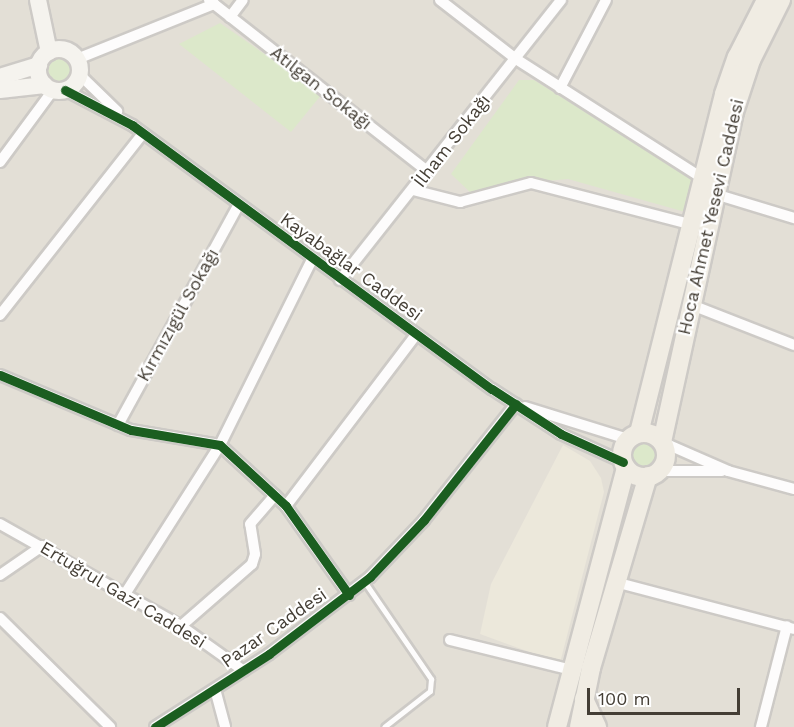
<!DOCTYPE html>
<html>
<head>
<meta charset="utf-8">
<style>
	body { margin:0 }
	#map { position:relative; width:794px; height:727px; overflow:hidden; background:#efede9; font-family:"Work Sans",sans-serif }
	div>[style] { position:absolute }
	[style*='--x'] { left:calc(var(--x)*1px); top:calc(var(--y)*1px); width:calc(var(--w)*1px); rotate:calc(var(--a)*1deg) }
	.residential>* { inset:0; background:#e3dfd6 }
	.education>* { inset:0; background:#ece8db }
	.green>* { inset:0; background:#dce8ca }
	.round { border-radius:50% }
	.roads { filter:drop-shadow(2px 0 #cdcac6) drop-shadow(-2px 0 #cdcac6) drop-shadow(0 2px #cdcac6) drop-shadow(0 -2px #cdcac6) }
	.lane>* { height:5px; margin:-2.5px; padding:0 2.5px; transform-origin:2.5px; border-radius:2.5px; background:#fdfcfc }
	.street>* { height:10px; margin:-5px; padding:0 5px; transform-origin:5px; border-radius:5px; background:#fdfcfc }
	.secondary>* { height:16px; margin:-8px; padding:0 8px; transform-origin:8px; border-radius:8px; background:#f5f3ee }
	.secondary>.ring { margin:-8px; padding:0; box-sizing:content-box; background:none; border:16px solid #f5f3ee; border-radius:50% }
	.primary>* { height:18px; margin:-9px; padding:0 9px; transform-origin:9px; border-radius:9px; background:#f0ece3 }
	.primary>.ring { margin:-9px; padding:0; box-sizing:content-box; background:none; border:18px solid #f0ece3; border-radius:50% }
	.cycleway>* { height:9px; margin:-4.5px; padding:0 4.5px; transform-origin:4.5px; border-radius:4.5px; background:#1b5e20 }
	span { translate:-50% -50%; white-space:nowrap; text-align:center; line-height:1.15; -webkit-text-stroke:4.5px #fff; paint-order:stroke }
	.street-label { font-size:18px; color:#443e35 }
	.scale { position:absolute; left:587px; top:688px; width:153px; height:27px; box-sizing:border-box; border:3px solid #443e35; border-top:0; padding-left:8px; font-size:18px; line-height:21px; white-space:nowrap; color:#443e35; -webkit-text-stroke:4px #fff; paint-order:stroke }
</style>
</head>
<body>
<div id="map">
	<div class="residential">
		<i style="clip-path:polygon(0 0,794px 0,794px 727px,0 727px)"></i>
	</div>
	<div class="education">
		<i style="clip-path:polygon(563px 445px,590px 461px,601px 478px,604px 492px,560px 663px,480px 634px,491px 584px)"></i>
	</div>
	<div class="green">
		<i style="clip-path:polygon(220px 23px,322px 94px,291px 132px,179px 44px)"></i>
		<i class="round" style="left:46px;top:57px;width:26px;height:26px"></i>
		<i style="clip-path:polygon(519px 80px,534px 80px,700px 184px,696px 215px,568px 179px,513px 184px,481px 196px,471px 193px,451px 174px)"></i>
		<i class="round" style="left:630px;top:441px;width:28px;height:28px"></i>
	</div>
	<div class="roads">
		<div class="lane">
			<i style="--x:364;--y:581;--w:119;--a:55.6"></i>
			<i style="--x:431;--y:679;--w:12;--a:95"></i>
			<i style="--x:430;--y:691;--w:58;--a:142"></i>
		</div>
		<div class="street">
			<i style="--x:209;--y:0;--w:278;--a:38.1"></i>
			<i style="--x:440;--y:0;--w:96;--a:37.8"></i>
			<i style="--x:516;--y:59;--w:223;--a:32.6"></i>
			<i style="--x:230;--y:17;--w:21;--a:-53"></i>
			<i style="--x:77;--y:59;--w:148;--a:-21.9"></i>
			<i style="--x:80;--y:75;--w:52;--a:44.2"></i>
			<i style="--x:560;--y:88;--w:99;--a:-62.4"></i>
			<i style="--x:65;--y:90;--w:76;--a:27.6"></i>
			<i style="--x:132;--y:125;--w:446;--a:36.3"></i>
			<i style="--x:492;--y:389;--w:82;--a:33.1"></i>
			<i style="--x:561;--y:434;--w:68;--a:24.3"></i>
			<i style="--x:0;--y:162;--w:89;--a:-53.6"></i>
			<i style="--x:413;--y:190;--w:49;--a:14.3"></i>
			<i style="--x:460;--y:202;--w:73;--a:-15"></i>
			<i style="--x:531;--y:183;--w:167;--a:14.5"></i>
			<i style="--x:715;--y:194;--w:83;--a:16.9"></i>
			<i style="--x:340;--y:280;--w:357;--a:-51.7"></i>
			<i style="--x:689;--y:304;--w:113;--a:21.3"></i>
			<i style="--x:0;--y:315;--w:231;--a:-51.8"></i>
			<i style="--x:0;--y:375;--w:142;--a:22.8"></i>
			<i style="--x:131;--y:430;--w:90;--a:9.6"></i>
			<i style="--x:220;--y:445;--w:90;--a:42.7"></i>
			<i style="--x:286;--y:506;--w:109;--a:54.7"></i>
			<i style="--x:525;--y:407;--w:108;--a:17.3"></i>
			<i style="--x:118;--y:425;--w:252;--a:-61.3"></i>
			<i style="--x:662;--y:442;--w:72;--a:23.7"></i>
			<i style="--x:728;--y:471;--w:68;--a:15.3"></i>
			<i style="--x:659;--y:471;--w:63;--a:0"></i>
			<i style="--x:286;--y:506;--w:215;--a:-52.8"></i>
			<i style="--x:0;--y:524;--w:208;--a:29.4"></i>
			<i style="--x:181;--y:626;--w:77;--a:35.5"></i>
			<i style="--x:0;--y:575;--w:51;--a:-34.6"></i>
			<i style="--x:615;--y:582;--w:185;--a:14.7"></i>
			<i style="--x:125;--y:594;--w:177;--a:-57.5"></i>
			<i style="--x:220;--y:445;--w:207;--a:-63.6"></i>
			<i style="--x:0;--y:618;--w:155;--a:44.7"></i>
			<i style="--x:181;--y:626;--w:94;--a:-41.1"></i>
			<i style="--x:252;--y:564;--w:10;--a:-73"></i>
			<i style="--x:255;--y:554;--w:30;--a:-99"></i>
			<i style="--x:250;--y:524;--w:38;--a:-49"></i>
			<i style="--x:450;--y:640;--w:126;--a:13.8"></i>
			<i style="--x:215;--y:689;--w:39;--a:75"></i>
			<i style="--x:155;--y:727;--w:135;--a:-32.6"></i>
			<i style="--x:269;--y:654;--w:127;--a:-37.3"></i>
			<i style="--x:370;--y:577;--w:79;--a:-46.5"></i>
			<i style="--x:424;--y:520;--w:148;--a:-51.6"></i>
			<i style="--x:761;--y:727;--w:104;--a:-75.6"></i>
		</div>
		<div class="secondary">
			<i style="--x:38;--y:0;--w:53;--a:78.1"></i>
			<i class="ring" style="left:38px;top:49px;width:26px;height:26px"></i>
			<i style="--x:0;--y:77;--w:41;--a:-17.1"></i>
			<i style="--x:0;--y:90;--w:45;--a:-6.3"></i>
		</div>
		<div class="primary">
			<i style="--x:639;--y:433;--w:349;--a:-75.9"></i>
			<i style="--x:724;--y:94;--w:39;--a:-71"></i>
			<i style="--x:737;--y:57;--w:64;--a:-63"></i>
			<i class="ring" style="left:622px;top:433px;width:26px;height:26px"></i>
			<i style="--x:662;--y:442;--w:338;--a:-77.7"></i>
			<i style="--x:734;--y:112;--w:55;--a:-71.9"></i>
			<i style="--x:751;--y:60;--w:67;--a:-63.4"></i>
			<i style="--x:584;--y:699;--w:31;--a:65"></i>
			<i style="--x:557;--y:727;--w:268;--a:-75.1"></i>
			<i style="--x:579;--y:727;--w:60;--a:-78.5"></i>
			<i style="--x:591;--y:668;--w:200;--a:-73.5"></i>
		</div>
	</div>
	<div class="cycleway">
		<i style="--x:65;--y:90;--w:76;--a:27.6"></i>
		<i style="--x:132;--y:125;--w:446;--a:36.3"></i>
		<i style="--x:492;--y:389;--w:82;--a:33.1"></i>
		<i style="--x:561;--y:434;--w:68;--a:24.3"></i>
		<i style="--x:0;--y:375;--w:142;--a:22.8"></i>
		<i style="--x:131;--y:430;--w:90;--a:9.6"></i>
		<i style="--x:220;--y:445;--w:90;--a:42.7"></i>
		<i style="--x:286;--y:506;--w:109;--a:54.7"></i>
		<i style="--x:155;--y:727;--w:135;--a:-32.6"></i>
		<i style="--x:269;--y:654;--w:127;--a:-37.3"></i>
		<i style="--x:370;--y:577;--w:79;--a:-46.5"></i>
		<i style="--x:424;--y:520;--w:148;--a:-51.6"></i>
	</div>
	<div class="street-label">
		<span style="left:321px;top:88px;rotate:38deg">Atılgan Sokağı</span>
		<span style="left:452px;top:141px;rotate:-52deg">İlham Sokağı</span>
		<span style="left:711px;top:217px;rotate:-77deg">Hoca Ahmet Yesevi Caddesi</span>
		<span style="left:351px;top:267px;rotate:36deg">Kayabağlar Caddesi</span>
		<span style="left:178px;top:315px;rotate:-61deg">Kırmızıgül Sokağı</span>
		<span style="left:123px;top:595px;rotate:31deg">Ertuğrul Gazi Caddesi</span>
		<span style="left:274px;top:628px;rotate:-35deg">Pazar Caddesi</span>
	</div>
	<div class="scale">100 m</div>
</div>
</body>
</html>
